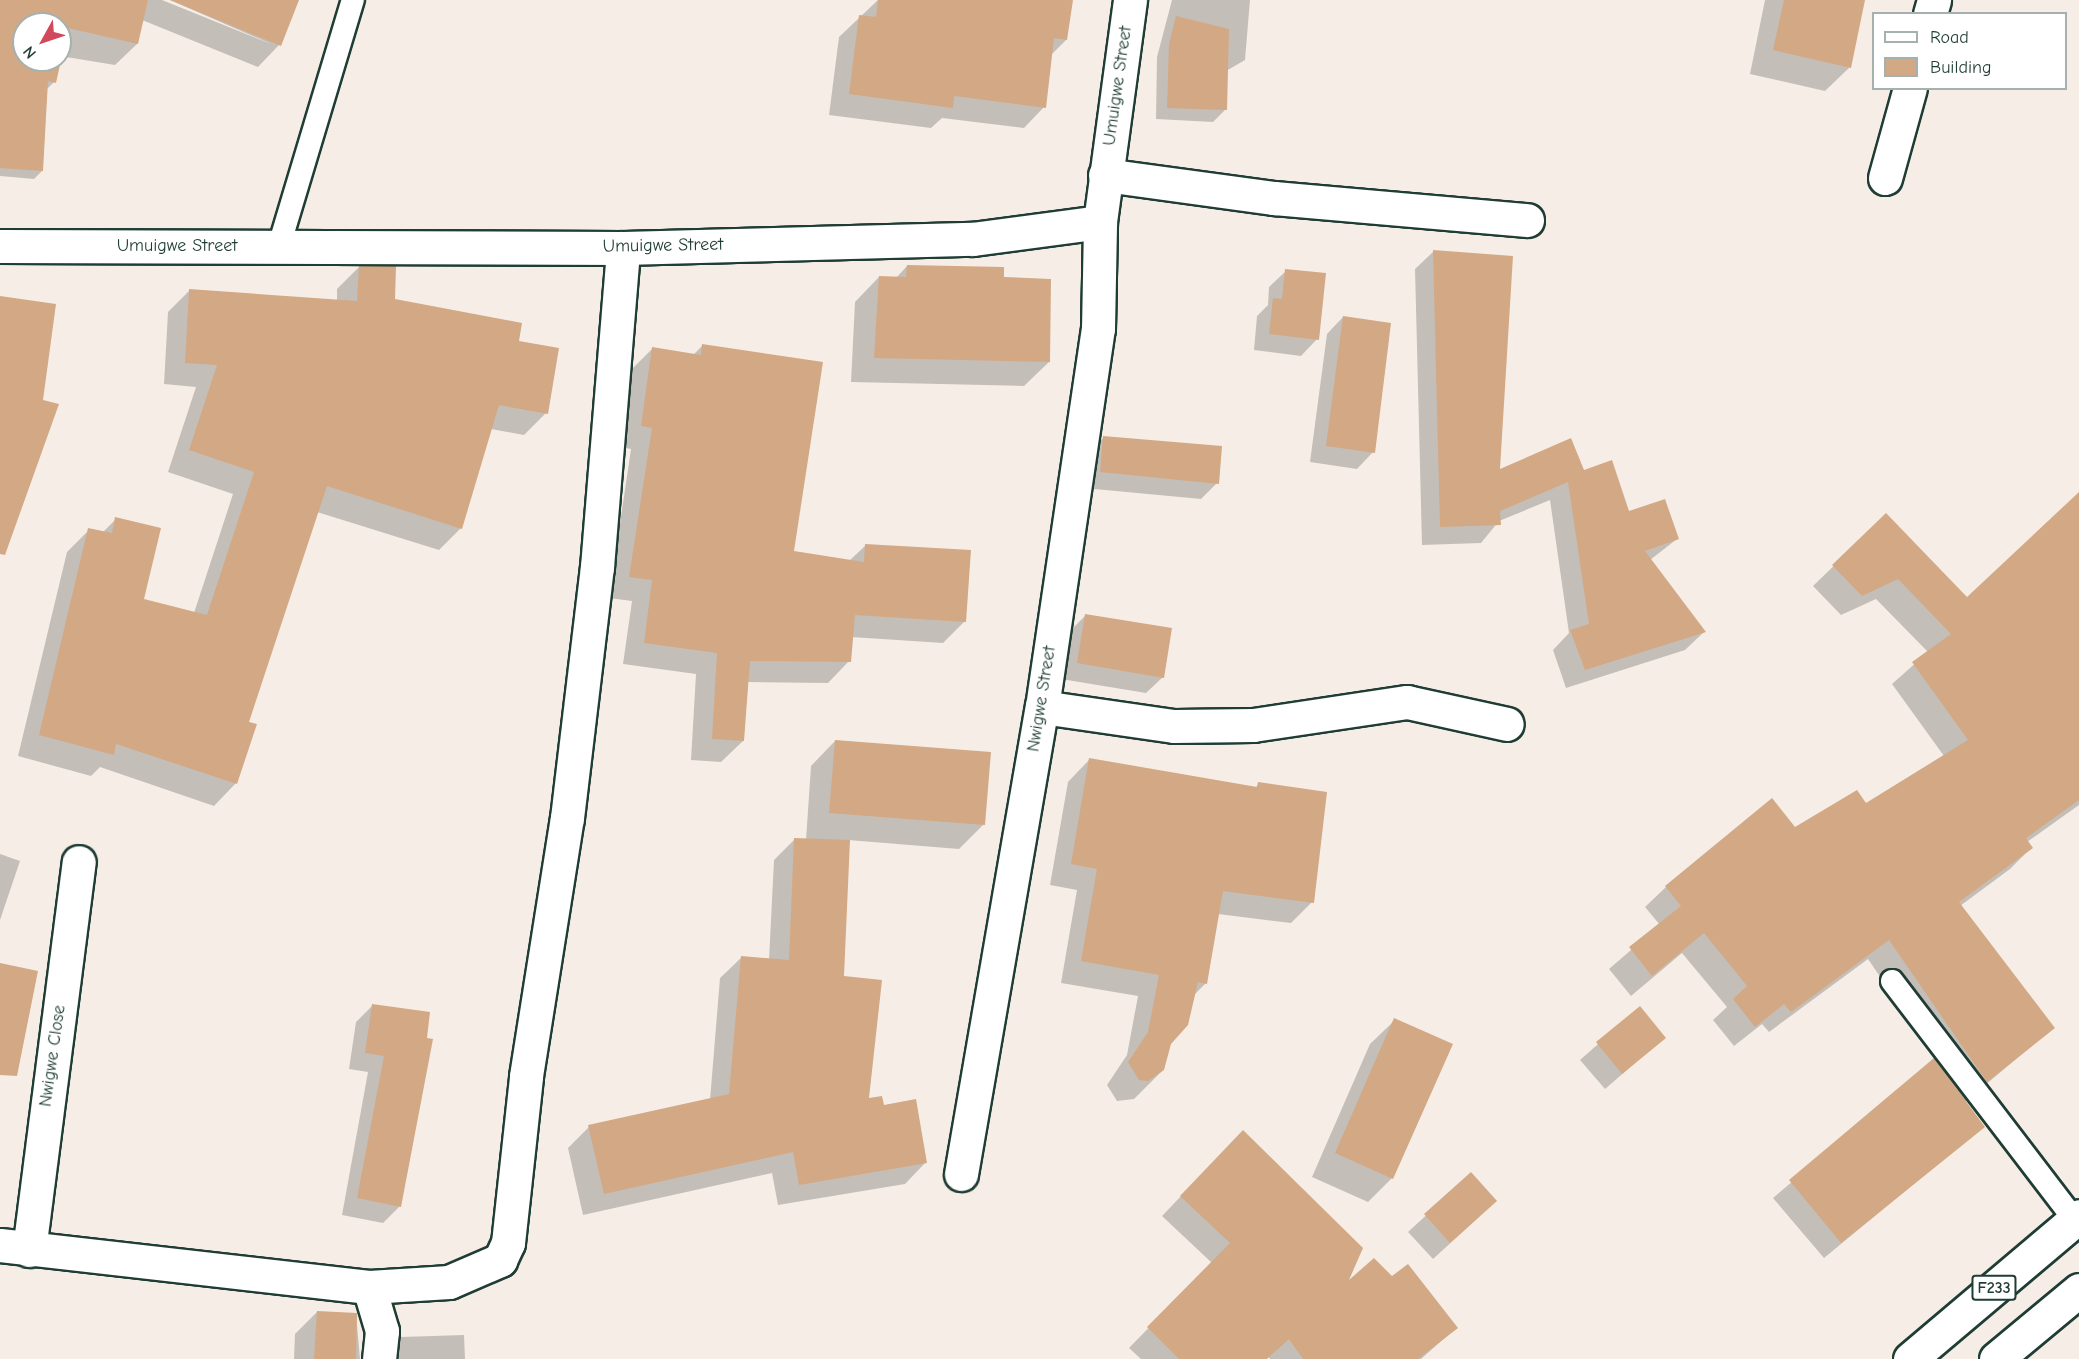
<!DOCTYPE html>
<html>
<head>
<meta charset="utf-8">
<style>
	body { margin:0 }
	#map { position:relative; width:2079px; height:1359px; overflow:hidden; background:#f6eee6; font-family:"Comic Neue",sans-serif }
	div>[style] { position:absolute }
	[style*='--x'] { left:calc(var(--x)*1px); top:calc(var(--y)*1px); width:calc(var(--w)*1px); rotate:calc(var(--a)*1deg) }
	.shadow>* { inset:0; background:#0003 }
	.building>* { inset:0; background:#d3a884 }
	.roads { filter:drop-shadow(2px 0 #1f3d34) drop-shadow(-2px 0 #1f3d34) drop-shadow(0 2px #1f3d34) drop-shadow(0 -2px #1f3d34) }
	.service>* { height:22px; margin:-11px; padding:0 11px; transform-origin:11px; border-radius:11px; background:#fff }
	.minor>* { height:33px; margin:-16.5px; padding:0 16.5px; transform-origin:16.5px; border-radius:16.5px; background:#fff }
	.primary>* { height:33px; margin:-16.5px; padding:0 16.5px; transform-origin:16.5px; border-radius:16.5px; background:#fff }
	span { translate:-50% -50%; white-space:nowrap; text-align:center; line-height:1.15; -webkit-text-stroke:6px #fff; paint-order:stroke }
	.shield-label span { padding:2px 4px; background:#fff; border:2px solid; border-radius:4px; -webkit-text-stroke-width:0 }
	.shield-label { font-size:16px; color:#1f3d34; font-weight:700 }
	.street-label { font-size:18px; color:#1f3d34 }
	.legend { position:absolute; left:1872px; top:12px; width:195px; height:78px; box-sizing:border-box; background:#fff; border:2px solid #a5b1ae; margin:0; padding:8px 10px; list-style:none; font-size:18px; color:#1f3d34 }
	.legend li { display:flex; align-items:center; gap:12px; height:30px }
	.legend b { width:30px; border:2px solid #a5b1ae }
	.north { position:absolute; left:12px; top:12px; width:60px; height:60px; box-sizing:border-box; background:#fff; border:2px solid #a5b1ae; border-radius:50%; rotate:230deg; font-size:16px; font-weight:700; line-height:24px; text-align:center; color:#1f3d34 }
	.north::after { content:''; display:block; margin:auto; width:21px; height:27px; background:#d1495b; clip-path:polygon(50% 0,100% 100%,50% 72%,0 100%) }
</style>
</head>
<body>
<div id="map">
	<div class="shadow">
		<i style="clip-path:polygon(0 0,162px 0,271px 44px,170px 0,297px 0,279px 45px,258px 67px,142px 20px,137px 44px,115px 65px,60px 56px,60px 24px,24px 24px,24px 60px,59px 60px,54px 82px,33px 103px,0 95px)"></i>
		<i style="clip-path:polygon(878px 0,1071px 0,1066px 40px,1051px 55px,1044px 107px,1024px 128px,942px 118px,931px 128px,829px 115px,839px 37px)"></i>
		<i style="clip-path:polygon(1172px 0,1250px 0,1245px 60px,1226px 71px,1225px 110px,1213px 122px,1156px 119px,1157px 57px)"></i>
		<i style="clip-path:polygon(1765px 0,1864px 0,1850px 67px,1825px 91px,1750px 74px)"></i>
		<i style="clip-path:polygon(0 134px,42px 171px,34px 179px,0 176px)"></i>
		<i style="clip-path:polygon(1434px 251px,1498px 471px,1583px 471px,1628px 513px,1677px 539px,1650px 560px,1704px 632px,1685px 650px,1566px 688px,1553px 650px,1569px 633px,1550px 500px,1499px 521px,1481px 543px,1422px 545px,1415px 269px)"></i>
		<i style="clip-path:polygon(907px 266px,1002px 278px,1049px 362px,1024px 386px,851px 382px,855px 302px,879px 277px,896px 278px)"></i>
		<i style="clip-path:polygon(359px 267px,394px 301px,517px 343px,546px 413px,524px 435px,491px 429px,461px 528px,439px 550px,317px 512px,247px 722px,255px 725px,235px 784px,214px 806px,100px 767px,91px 776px,18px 756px,67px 552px,89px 530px,102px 533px,116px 519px,142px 600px,194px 613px,233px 494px,168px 472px,196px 387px,164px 384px,168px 312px,190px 290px,337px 301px,337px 289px)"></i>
		<i style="clip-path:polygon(1286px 271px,1317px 339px,1301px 356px,1254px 350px,1257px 316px,1268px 305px,1269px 287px)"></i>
		<i style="clip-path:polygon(1343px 317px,1373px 452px,1357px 469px,1310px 462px,1327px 334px)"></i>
		<i style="clip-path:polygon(703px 345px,792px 553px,849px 561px,866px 545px,965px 621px,943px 643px,851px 637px,849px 661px,828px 683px,747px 682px,743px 741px,721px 762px,691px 760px,696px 674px,623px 664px,632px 601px,609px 598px,631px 449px,620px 447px,631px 370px,652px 349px,693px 355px)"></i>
		<i style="clip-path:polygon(1104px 437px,1217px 483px,1201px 499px,1084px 488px,1087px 454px)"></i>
		<i style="clip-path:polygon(2079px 494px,2079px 805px,2027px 842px,2031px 848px,2010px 869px,1960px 906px,2053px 1028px,1965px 1102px,1983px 1127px,1824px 1258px,1773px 1198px,1936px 1059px,1868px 959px,1769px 1032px,1762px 1024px,1734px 1046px,1713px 1020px,1727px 1007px,1682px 953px,1631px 996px,1609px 969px,1660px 925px,1645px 907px,1666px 887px,1795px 829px,1865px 805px,1944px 756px,1892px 684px,1928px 652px,1876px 599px,1841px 615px,1813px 586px,1886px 515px,1967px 599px)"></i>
		<i style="clip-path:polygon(1085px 616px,1163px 677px,1146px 693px,1061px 679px,1069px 632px)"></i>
		<i style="clip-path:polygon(835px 741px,983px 825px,959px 849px,848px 840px,842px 977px,867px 1100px,883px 1107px,926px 1162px,905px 1184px,778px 1205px,772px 1173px,583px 1215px,568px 1148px,589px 1127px,710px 1100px,720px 978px,742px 957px,769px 960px,774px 860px,795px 839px,806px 840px,811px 766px)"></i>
		<i style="clip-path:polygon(1089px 760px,1255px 788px,1259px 784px,1312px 902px,1291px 923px,1218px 914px,1206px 983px,1193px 996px,1169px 1043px,1163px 1070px,1134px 1099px,1117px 1101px,1107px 1085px,1127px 1055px,1138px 996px,1061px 983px,1077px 890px,1050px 885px,1068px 782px)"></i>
		<i style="clip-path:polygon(0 854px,20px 861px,0 920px)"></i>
		<i style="clip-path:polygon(372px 1006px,429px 1013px,400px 1206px,383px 1223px,342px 1215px,368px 1072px,349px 1069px,356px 1022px)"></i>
		<i style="clip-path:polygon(1639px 1008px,1664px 1038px,1605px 1089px,1580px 1060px)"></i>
		<i style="clip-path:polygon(1395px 1020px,1392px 1178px,1368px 1202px,1312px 1177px,1370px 1044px)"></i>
		<i style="clip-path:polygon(1224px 1151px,1344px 1286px,1392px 1278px,1456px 1328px,1421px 1359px,1270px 1359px,1256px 1339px,1262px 1359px,1141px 1359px,1129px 1348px,1212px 1263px,1162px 1216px)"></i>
		<i style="clip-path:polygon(1471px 1174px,1479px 1217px,1433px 1259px,1408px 1232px)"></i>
		<i style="clip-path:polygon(317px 1312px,356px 1314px,360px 1359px,294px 1359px,295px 1334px)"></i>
		<i style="clip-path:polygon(464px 1335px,465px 1359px,379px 1359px,401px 1337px)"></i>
	</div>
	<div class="building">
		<i style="clip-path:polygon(evenodd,0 0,148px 0,138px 44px,68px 28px,56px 83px,48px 81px,43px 171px,0 168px,0 0,24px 24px,60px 24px,60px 60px,24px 60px,24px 24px)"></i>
		<i style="clip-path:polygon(170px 0,299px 0,281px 46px)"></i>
		<i style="clip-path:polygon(878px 0,1073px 0,1067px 40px,1054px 38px,1046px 108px,954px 96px,953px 108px,849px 94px,859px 15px,876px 17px)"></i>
		<i style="clip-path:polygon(1784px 0,1865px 0,1851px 68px,1773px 50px)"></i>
		<i style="clip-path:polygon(1176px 16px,1229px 29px,1227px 110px,1167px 108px,1169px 44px)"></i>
		<i style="clip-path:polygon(1433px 250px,1513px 256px,1500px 469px,1571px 438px,1584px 470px,1612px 460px,1629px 511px,1665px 499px,1679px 539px,1645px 551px,1706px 632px,1585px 670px,1570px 630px,1589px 624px,1568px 482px,1500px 511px,1501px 525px,1440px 527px)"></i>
		<i style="clip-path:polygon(907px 265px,1004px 267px,1004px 277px,1051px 279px,1050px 362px,874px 358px,879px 276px,906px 277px)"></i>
		<i style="clip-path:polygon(359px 266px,396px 266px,395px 299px,522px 323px,519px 341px,559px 348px,548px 414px,499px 405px,462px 529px,327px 486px,249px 722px,257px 724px,237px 784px,116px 744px,114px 755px,39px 735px,88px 528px,112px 533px,115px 517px,161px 528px,144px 599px,207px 615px,254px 472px,189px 450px,217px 365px,185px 363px,189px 289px,357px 301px)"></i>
		<i style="clip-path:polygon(1285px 269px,1326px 273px,1319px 340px,1269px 334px,1273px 298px,1282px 299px)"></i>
		<i style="clip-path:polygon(0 296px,56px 304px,43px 400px,59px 404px,5px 555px,0 554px)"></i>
		<i style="clip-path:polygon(1343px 316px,1391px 323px,1375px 453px,1326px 446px)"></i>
		<i style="clip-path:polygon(702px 344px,823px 362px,794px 551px,864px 562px,865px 544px,971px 550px,966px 622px,855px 615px,851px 662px,750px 661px,744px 741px,712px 739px,717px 653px,644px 643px,652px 580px,629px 577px,652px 428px,641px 426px,652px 347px,701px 355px)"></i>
		<i style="clip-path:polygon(1103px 436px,1222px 446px,1219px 484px,1100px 472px)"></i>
		<i style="clip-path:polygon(2079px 492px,2079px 800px,2026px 838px,2033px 848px,1959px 902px,2055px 1028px,1987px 1082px,1889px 940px,1791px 1012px,1784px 1004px,1755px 1027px,1733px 999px,1747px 986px,1704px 933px,1652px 976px,1629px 947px,1681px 906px,1665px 886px,1772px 798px,1795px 827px,1857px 790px,1866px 803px,1968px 740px,1912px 662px,1951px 634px,1898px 579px,1862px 596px,1832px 565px,1886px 513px,1967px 597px)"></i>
		<i style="clip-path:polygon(1085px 614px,1172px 628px,1164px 678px,1077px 663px)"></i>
		<i style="clip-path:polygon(835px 740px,991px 752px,985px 825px,829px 813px)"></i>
		<i style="clip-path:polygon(1089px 758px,1257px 787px,1258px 782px,1327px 792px,1314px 903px,1223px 891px,1207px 984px,1198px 982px,1188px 1025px,1171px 1044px,1164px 1070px,1148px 1081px,1139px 1080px,1128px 1062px,1148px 1032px,1159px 975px,1081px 961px,1097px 869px,1071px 864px)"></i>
		<i style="clip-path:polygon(794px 838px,850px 840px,844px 976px,882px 980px,869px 1098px,882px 1096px,884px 1105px,916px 1099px,927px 1163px,799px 1185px,793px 1152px,604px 1194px,588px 1125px,729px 1094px,741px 956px,789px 960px)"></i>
		<i style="clip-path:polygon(0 963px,38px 971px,17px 1076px,0 1075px)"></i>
		<i style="clip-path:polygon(372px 1004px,430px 1012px,427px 1038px,433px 1039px,401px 1207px,357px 1198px,384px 1056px,365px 1053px)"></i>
		<i style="clip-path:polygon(1640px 1006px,1666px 1038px,1622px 1074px,1596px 1042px)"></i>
		<i style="clip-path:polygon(1394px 1018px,1453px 1044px,1393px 1179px,1335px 1153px)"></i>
		<i style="clip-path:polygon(1934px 1058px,1985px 1127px,1841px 1243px,1789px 1180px)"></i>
		<i style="clip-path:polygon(1243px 1130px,1363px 1248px,1349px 1280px,1374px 1258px,1392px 1276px,1408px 1264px,1458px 1328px,1418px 1359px,1303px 1359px,1289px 1339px,1267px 1359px,1179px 1359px,1147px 1327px,1230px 1243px,1180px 1196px)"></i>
		<i style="clip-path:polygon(1471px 1172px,1497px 1201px,1450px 1243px,1424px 1214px)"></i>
		<i style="clip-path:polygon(317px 1311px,357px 1313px,356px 1359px,314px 1359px)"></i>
	</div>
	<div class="roads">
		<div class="service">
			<i style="--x:279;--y:246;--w:257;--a:-73.3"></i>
			<i style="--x:1892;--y:981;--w:301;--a:52.6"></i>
		</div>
		<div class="minor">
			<i style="--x:1930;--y:14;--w:15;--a:-74"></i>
			<i style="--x:1105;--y:175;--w:171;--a:7.8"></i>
			<i style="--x:1274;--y:198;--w:254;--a:5"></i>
			<i style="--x:1885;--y:178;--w:93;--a:-74.5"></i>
			<i style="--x:0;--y:246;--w:623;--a:0.18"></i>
			<i style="--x:623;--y:248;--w:350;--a:-1.5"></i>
			<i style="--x:973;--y:239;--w:128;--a:-7.6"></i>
			<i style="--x:1100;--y:222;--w:224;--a:-82.3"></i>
			<i style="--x:1042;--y:707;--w:133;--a:8.2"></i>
			<i style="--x:1174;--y:726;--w:79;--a:-0.7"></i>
			<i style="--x:1253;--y:725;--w:156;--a:-8.5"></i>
			<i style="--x:1407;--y:702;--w:102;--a:12.4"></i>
			<i style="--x:961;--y:1174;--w:474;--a:-80.2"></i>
			<i style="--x:1042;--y:707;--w:382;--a:-81.6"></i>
			<i style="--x:1098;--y:329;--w:107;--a:-88.9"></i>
			<i style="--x:0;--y:1245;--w:371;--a:6.5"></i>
			<i style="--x:369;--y:1287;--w:80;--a:-3.6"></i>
			<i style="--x:449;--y:1282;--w:56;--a:-23.3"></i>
			<i style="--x:500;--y:1260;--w:19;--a:-65"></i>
			<i style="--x:508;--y:1243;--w:168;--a:-83.8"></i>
			<i style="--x:526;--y:1076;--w:261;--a:-81"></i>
			<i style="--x:567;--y:818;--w:253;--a:-83.2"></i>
			<i style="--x:597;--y:567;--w:320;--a:-85.3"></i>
			<i style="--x:29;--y:1250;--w:391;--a:-82.7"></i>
			<i style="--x:369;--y:1287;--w:46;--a:73.5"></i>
			<i style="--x:382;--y:1331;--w:28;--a:96"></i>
		</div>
		<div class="primary">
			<i style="--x:1910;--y:1359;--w:221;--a:-40.2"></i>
			<i style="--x:1996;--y:1359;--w:108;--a:-39.7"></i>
		</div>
	</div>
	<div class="shield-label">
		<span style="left:1994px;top:1288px">F233</span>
	</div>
	<div class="street-label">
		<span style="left:1118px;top:86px;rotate:-82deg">Umuigwe Street</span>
		<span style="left:177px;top:246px">Umuigwe Street</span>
		<span style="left:663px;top:246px;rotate:-1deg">Umuigwe Street</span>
		<span style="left:1042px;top:699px;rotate:-81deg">Nwigwe Street</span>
		<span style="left:53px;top:1056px;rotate:-82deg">Nwigwe Close</span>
	</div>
	<ul class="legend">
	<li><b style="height:8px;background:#fff"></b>Road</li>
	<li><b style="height:16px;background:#d3a884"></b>Building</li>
	</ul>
	<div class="north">N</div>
</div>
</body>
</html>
